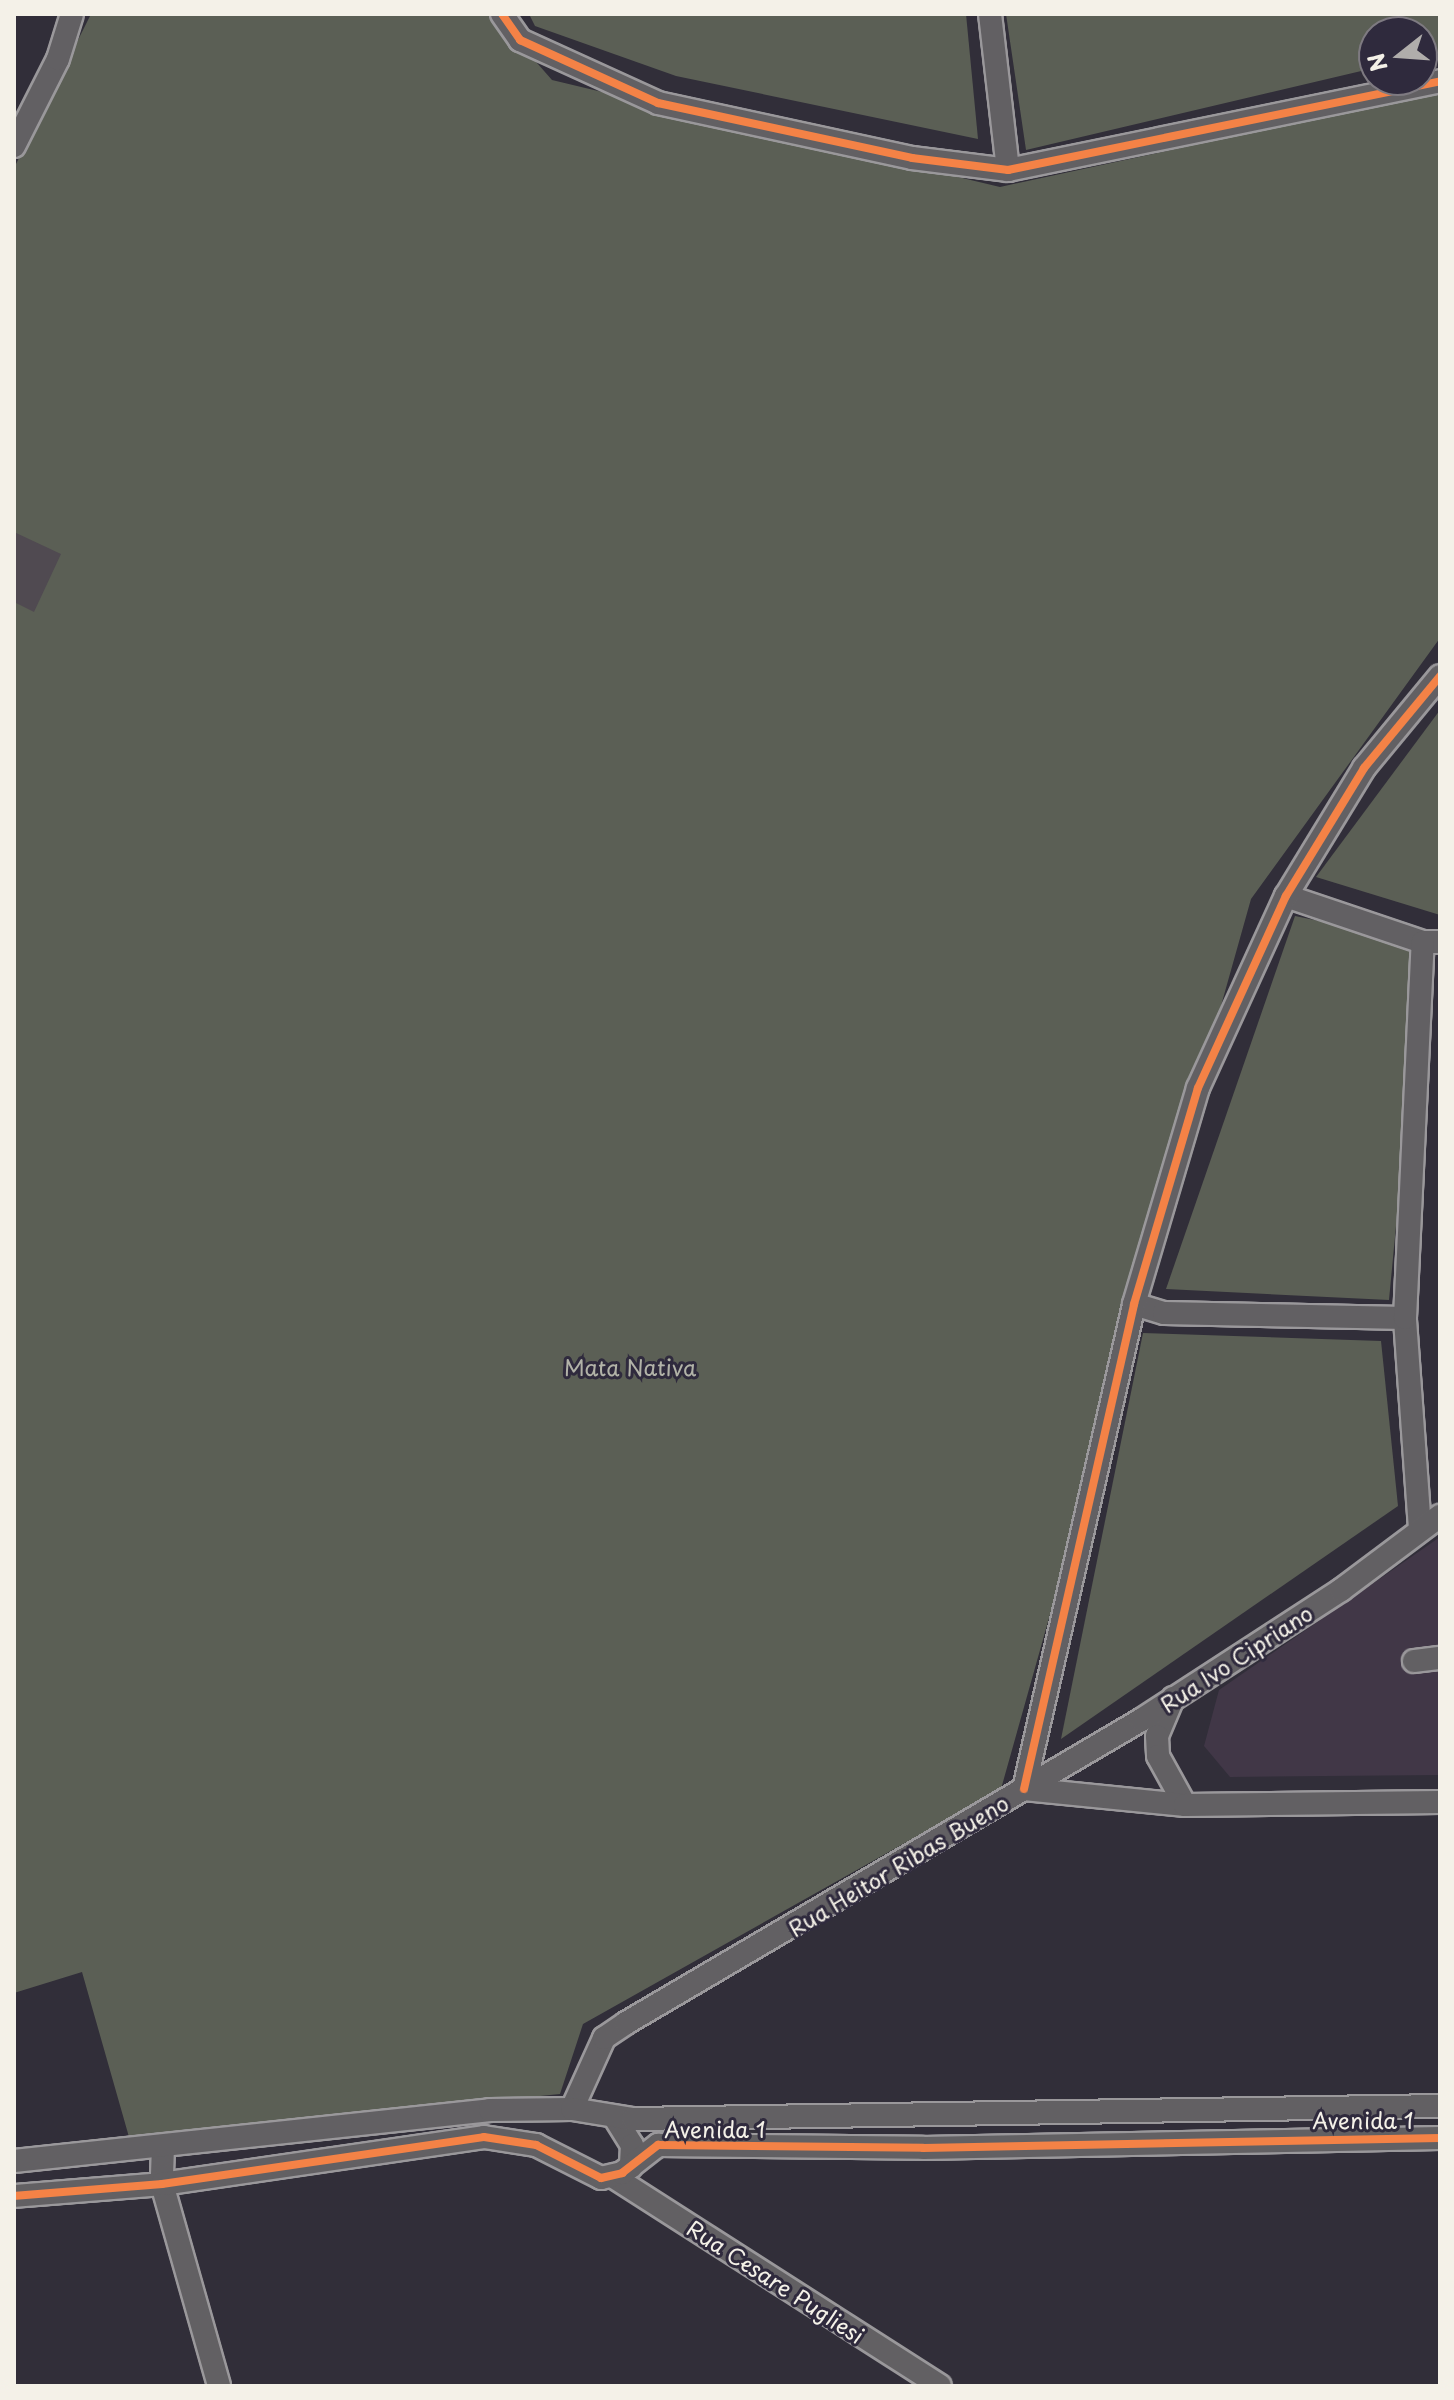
<!DOCTYPE html>
<html>
<head>
<meta charset="utf-8">
<style>
	body { margin:0 }
	#map { position:relative; width:1454px; height:2400px; overflow:hidden; background:#312e39; font-family:"Playpen Sans",sans-serif }
	div>[style] { position:absolute }
	[style*='--x'] { left:calc(var(--x)*1px); top:calc(var(--y)*1px); width:calc(var(--w)*1px); rotate:calc(var(--a)*1deg) }
	.built>* { inset:0; background:#413747 }
	.green>* { inset:0; background:#5b5f55 }
	.building>* { inset:0; background:#504a51 }
	.roads { filter:drop-shadow(2px 0 #9a989b) drop-shadow(-2px 0 #9a989b) drop-shadow(0 2px #9a989b) drop-shadow(0 -2px #9a989b) }
	.minor>* { height:22px; margin:-11px; padding:0 11px; transform-origin:11px; border-radius:11px; background:#626063 }
	.cycleway>* { height:8px; margin:-4px; padding:0 4px; transform-origin:4px; border-radius:4px; background:#f48246 }
	span { translate:-50% -50%; white-space:nowrap; text-align:center; line-height:1.15; -webkit-text-stroke:6px #2f2a3d; paint-order:stroke }
	.park-label { font-size:22px; color:#b2b3a8 }
	.street-label { font-size:22px; color:#f4f1e8 }
	.frame { position:absolute; inset:0; border:16px solid #f4f1e8; pointer-events:none }
	.north { position:absolute; left:1358px; top:16px; width:80px; height:80px; box-sizing:border-box; background:#2f2a3d; border:2px solid #7e7a81; border-radius:50%; rotate:253deg; font-size:22px; font-weight:700; line-height:32px; text-align:center; color:#f4f1e8 }
	.north::after { content:''; display:block; margin:auto; width:28px; height:36px; background:#b0adab; clip-path:polygon(50% 0,100% 100%,50% 72%,0 100%) }
</style>
</head>
<body>
<div id="map">
	<div class="built">
		<i style="clip-path:polygon(1440px 1537px,1440px 1775px,1230px 1777px,1204px 1746px,1219px 1690px)"></i>
	</div>
	<div class="green">
		<i style="clip-path:polygon(91px 14px,494px 14px,552px 80px,1000px 187px,1440px 92px,1440px 638px,1251px 899px,1001px 1789px,583px 2024px,560px 2094px,129px 2137px,82px 1972px,14px 1993px,14px 168px)"></i>
		<i style="clip-path:polygon(529px 14px,966px 14px,978px 139px,676px 76px,535px 26px)"></i>
		<i style="clip-path:polygon(1006px 14px,1440px 14px,1440px 53px,1422px 57px,1422px 32px,1374px 32px,1374px 68px,1026px 150px)"></i>
		<i style="clip-path:polygon(1440px 710px,1440px 915px,1316px 877px)"></i>
		<i style="clip-path:polygon(1295px 916px,1423px 942px,1389px 1300px,1166px 1289px)"></i>
		<i style="clip-path:polygon(1143px 1333px,1381px 1341px,1398px 1506px,1061px 1739px)"></i>
	</div>
	<div class="building">
		<i style="clip-path:polygon(14px 532px,61px 554px,34px 612px,14px 602px)"></i>
	</div>
	<div class="roads">
		<div class="minor">
			<i style="--x:502;--y:14;--w:32;--a:55"></i>
			<i style="--x:520;--y:40;--w:152;--a:24.5"></i>
			<i style="--x:658;--y:103;--w:260;--a:12.2"></i>
			<i style="--x:912;--y:158;--w:97;--a:7.1"></i>
			<i style="--x:1008;--y:170;--w:441;--a:-11.6"></i>
			<i style="--x:990;--y:14;--w:157;--a:83.4"></i>
			<i style="--x:14;--y:146;--w:97;--a:-63.2"></i>
			<i style="--x:58;--y:59;--w:47;--a:-72.7"></i>
			<i style="--x:1286;--y:896;--w:145;--a:18.6"></i>
			<i style="--x:1423;--y:942;--w:17;--a:0"></i>
			<i style="--x:1134;--y:1304;--w:31;--a:17"></i>
			<i style="--x:1164;--y:1313;--w:241;--a:1.2"></i>
			<i style="--x:1420;--y:1529;--w:212;--a:-94.1"></i>
			<i style="--x:1405;--y:1318;--w:376;--a:-87.3"></i>
			<i style="--x:1414;--y:1661;--w:26;--a:-7"></i>
			<i style="--x:1173;--y:1698;--w:41;--a:112.8"></i>
			<i style="--x:1157;--y:1736;--w:20;--a:87"></i>
			<i style="--x:1158;--y:1756;--w:56;--a:61.1"></i>
			<i style="--x:1024;--y:1789;--w:497;--a:-77.2"></i>
			<i style="--x:1134;--y:1304;--w:225;--a:-73.5"></i>
			<i style="--x:1198;--y:1088;--w:211;--a:-65.4"></i>
			<i style="--x:1286;--y:896;--w:150;--a:-58.6"></i>
			<i style="--x:1364;--y:768;--w:119;--a:-50.4"></i>
			<i style="--x:1024;--y:1789;--w:162;--a:5.7"></i>
			<i style="--x:1185;--y:1805;--w:255;--a:-0.7"></i>
			<i style="--x:572;--y:2109;--w:78;--a:-65.7"></i>
			<i style="--x:604;--y:2038;--w:27;--a:-34"></i>
			<i style="--x:626;--y:2023;--w:598;--a:-30.47"></i>
			<i style="--x:1141;--y:1720;--w:239;--a:-33"></i>
			<i style="--x:1341;--y:1590;--w:124;--a:-36.8"></i>
			<i style="--x:615;--y:2118;--w:32;--a:58"></i>
			<i style="--x:632;--y:2145;--w:22;--a:93"></i>
			<i style="--x:163;--y:2146;--w:38;--a:92"></i>
			<i style="--x:162;--y:2184;--w:210;--a:74.2"></i>
			<i style="--x:14;--y:2161;--w:479;--a:-6.1"></i>
			<i style="--x:490;--y:2110;--w:82;--a:-0.7"></i>
			<i style="--x:572;--y:2109;--w:62;--a:9.3"></i>
			<i style="--x:633;--y:2119;--w:807;--a:-0.92"></i>
			<i style="--x:612;--y:2176;--w:389;--a:32.6"></i>
			<i style="--x:14;--y:2196;--w:148;--a:-4.6"></i>
			<i style="--x:162;--y:2184;--w:325;--a:-8.3"></i>
			<i style="--x:484;--y:2137;--w:53;--a:8.7"></i>
			<i style="--x:536;--y:2145;--w:73;--a:26.9"></i>
			<i style="--x:601;--y:2178;--w:22;--a:-13"></i>
			<i style="--x:622;--y:2173;--w:46;--a:-37.9"></i>
			<i style="--x:658;--y:2145;--w:265;--a:0.6"></i>
			<i style="--x:923;--y:2148;--w:517;--a:-1.11"></i>
		</div>
	</div>
	<div class="cycleway">
		<i style="--x:502;--y:14;--w:32;--a:55"></i>
		<i style="--x:520;--y:40;--w:152;--a:24.5"></i>
		<i style="--x:658;--y:103;--w:260;--a:12.2"></i>
		<i style="--x:912;--y:158;--w:97;--a:7.1"></i>
		<i style="--x:1008;--y:170;--w:441;--a:-11.6"></i>
		<i style="--x:1024;--y:1789;--w:497;--a:-77.2"></i>
		<i style="--x:1134;--y:1304;--w:225;--a:-73.5"></i>
		<i style="--x:1198;--y:1088;--w:211;--a:-65.4"></i>
		<i style="--x:1286;--y:896;--w:150;--a:-58.6"></i>
		<i style="--x:1364;--y:768;--w:119;--a:-50.4"></i>
		<i style="--x:14;--y:2196;--w:148;--a:-4.6"></i>
		<i style="--x:162;--y:2184;--w:325;--a:-8.3"></i>
		<i style="--x:484;--y:2137;--w:53;--a:8.7"></i>
		<i style="--x:536;--y:2145;--w:73;--a:26.9"></i>
		<i style="--x:601;--y:2178;--w:22;--a:-13"></i>
		<i style="--x:622;--y:2173;--w:46;--a:-37.9"></i>
		<i style="--x:658;--y:2145;--w:265;--a:0.6"></i>
		<i style="--x:923;--y:2148;--w:517;--a:-1.11"></i>
	</div>
	<div class="park-label">
		<span style="left:630px;top:1367px">Mata Nativa</span>
	</div>
	<div class="street-label">
		<span style="left:1236px;top:1658px;rotate:-33deg">Rua Ivo Cipriano</span>
		<span style="left:898px;top:1865px;rotate:-31deg">Rua Heitor Ribas Bueno</span>
		<span style="left:1363px;top:2120px">Avenida 1</span>
		<span style="left:715px;top:2129px">Avenida 1</span>
		<span style="left:776px;top:2281px;rotate:33deg">Rua Cesare Pugliesi</span>
	</div>
	<div class="frame"></div>
	<div class="north">N</div>
</div>
</body>
</html>
